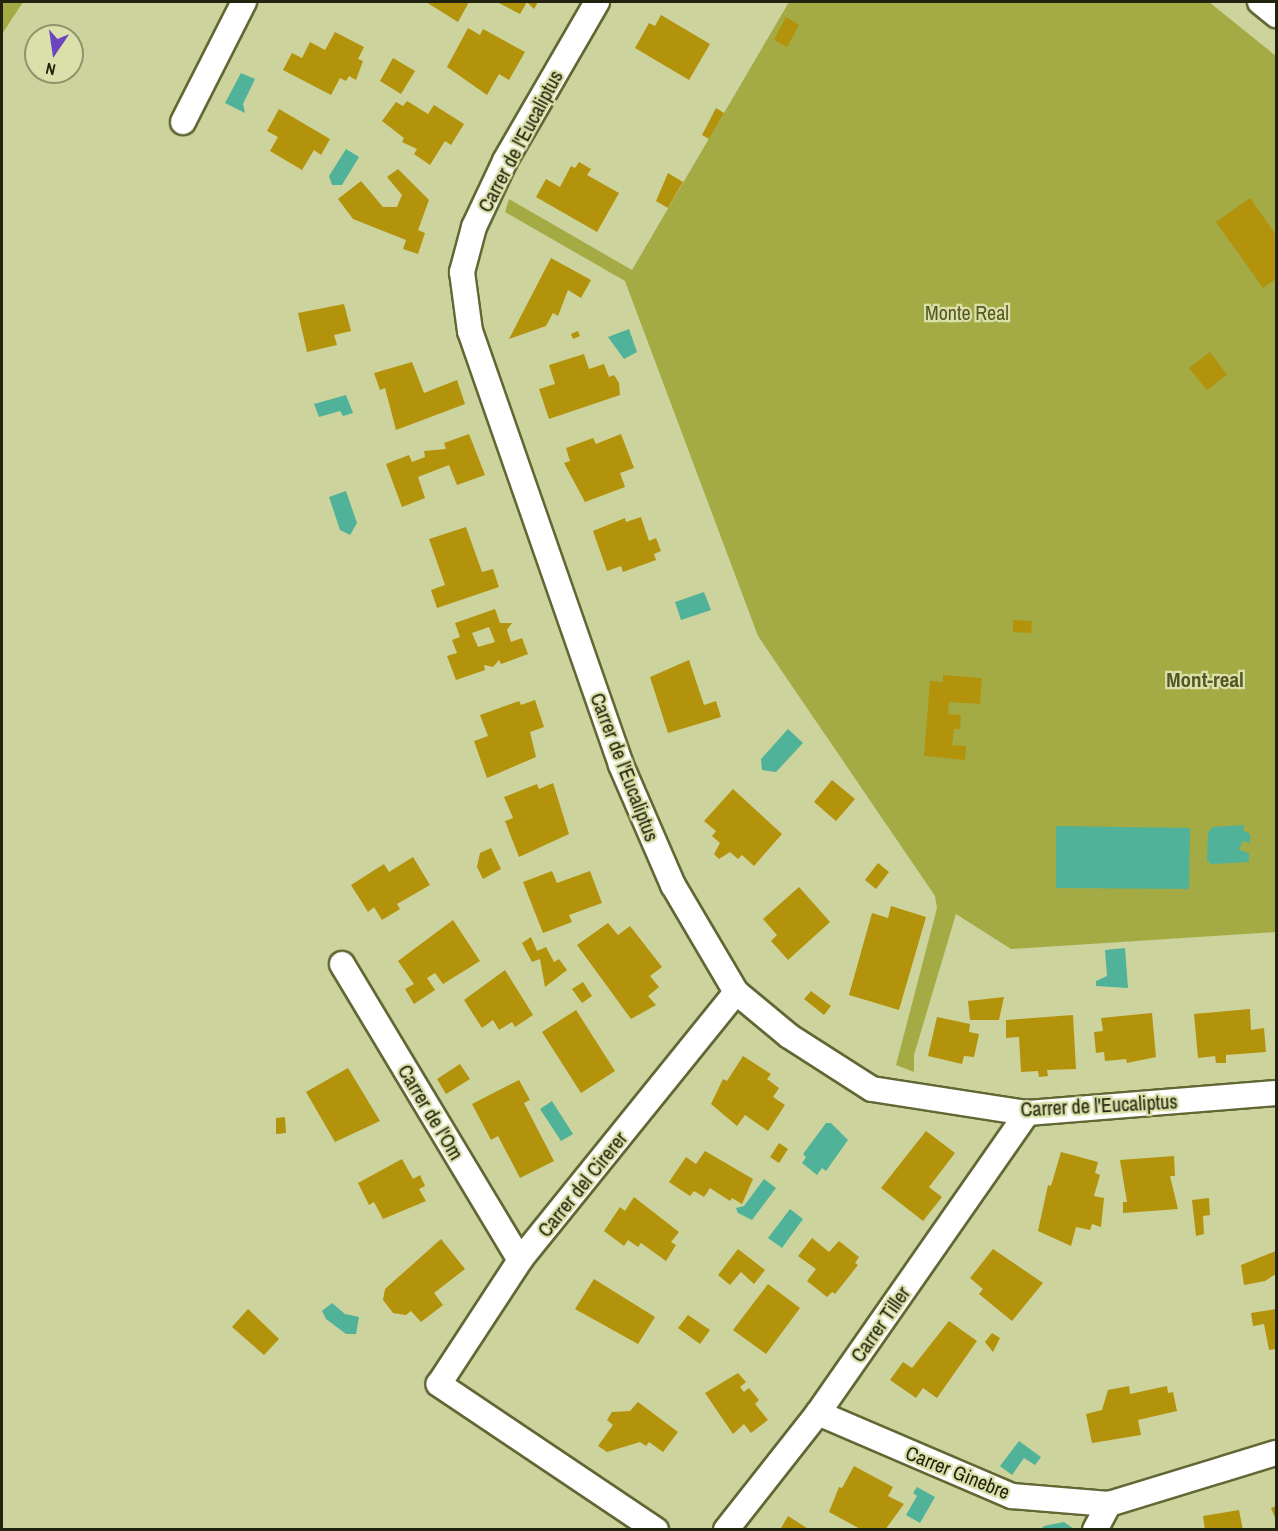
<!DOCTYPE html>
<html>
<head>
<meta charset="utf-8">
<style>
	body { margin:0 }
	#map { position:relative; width:1278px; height:1531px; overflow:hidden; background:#cdd39d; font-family:"Archivo Narrow",sans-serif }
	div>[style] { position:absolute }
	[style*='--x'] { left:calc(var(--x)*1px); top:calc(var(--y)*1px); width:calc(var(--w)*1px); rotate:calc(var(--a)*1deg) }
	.green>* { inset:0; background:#a4ab45 }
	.water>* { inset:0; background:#50b298 }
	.building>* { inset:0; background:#b3920c }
	.roads { filter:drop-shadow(2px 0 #626734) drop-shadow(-2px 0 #626734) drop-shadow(0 2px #626734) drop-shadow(0 -2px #626734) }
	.street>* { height:24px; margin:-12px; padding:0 12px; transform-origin:12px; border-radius:12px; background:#fff }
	span { translate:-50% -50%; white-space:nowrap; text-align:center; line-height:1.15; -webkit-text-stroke:4.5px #dae0a9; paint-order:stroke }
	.street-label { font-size:20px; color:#22230e }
	.park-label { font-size:20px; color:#55591f }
	.neighbourhood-label { font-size:21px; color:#535624; font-weight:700 }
	.frame { position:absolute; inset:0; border:3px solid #22230e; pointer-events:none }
	.north { position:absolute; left:24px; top:24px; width:60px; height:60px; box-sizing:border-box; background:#dae0a9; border:2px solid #90946b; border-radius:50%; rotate:193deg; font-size:16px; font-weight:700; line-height:24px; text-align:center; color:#22230e }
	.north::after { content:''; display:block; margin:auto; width:21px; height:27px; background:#6b46be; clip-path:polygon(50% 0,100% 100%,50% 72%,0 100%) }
</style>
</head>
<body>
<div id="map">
	<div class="green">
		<i style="clip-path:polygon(2px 2px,23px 2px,2px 34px)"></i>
		<i style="clip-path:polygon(789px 2px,1209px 2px,1276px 56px,1276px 932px,1011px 949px,956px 914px,914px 1055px,914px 1072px,896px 1065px,937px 908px,935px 896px,758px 636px,625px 281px,505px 212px,509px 199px,632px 270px)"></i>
	</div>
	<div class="water">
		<i style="clip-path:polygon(241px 73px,255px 79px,243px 104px,245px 113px,225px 103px)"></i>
		<i style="clip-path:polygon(346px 149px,359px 157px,342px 185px,332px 185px,329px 176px)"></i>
		<i style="clip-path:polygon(629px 329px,637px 352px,624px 359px,608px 337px)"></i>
		<i style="clip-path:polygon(346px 395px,353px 413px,343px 416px,340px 411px,319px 417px,314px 404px)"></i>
		<i style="clip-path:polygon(346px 491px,357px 523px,350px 535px,340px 530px,329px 497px)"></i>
		<i style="clip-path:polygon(704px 592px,711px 610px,681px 620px,675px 602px)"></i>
		<i style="clip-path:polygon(788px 729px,803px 743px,776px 772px,762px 770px,761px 759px)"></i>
		<i style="clip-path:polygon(1243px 825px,1244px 831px,1250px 834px,1250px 843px,1243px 841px,1239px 850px,1249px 853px,1249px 862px,1211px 864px,1207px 860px,1208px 832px,1213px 827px)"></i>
		<i style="clip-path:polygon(1056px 826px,1190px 828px,1189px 889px,1056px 888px)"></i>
		<i style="clip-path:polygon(1125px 948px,1128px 988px,1096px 986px,1096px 981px,1107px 976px,1105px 950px)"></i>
		<i style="clip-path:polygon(552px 1101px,573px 1134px,561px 1141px,540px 1109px)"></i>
		<i style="clip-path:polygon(826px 1123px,831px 1123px,848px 1140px,826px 1171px,822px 1168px,817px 1175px,802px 1163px,806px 1157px,803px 1154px)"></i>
		<i style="clip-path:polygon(764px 1179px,776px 1188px,752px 1220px,738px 1213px,736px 1208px,744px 1206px)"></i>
		<i style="clip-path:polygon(790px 1209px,803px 1219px,782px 1248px,768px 1238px)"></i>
		<i style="clip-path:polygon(332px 1303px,345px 1314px,359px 1317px,356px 1334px,346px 1334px,326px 1319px,322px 1311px)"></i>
		<i style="clip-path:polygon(1019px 1441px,1041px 1457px,1035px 1465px,1024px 1458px,1012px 1475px,1000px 1466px)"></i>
		<i style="clip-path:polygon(917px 1487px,935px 1497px,920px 1523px,906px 1515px,917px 1496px,913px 1493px)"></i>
		<i style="clip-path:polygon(1064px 1522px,1074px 1529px,1041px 1529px,1044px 1526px)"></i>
	</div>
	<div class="building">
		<i style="clip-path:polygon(426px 2px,469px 2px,458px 22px)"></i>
		<i style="clip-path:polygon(497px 2px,538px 2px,534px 9px,527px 2px,520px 14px)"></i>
		<i style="clip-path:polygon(661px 15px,710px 44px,689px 80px,635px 48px,649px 23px,655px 26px)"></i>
		<i style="clip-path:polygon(786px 17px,799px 25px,787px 47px,774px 40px)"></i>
		<i style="clip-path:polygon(468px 28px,480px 35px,483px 29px,525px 52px,509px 80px,499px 74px,487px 95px,447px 67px)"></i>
		<i style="clip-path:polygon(335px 32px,364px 47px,358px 59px,363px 61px,356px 80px,349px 76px,346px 81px,340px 78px,331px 95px,283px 70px,292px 53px,302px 58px,310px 42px,325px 50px)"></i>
		<i style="clip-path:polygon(393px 58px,415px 71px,401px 94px,380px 81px)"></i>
		<i style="clip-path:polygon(407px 101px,428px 114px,434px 105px,464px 124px,451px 145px,445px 141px,430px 165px,414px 154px,417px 149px,402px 142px,404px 138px,382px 121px,396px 102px,403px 106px)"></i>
		<i style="clip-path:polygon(716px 108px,724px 113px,709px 139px,702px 135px)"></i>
		<i style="clip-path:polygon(279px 109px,330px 139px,321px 155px,314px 150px,302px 170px,270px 151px,278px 137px,267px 131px)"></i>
		<i style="clip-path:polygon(579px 162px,591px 169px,587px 175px,619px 193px,597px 232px,536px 197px,546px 179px,560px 187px,571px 166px,575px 168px)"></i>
		<i style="clip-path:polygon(398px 169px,429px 200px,418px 230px,425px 233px,418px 254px,403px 249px,406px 240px,353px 219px,338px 199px,361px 181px,383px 207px,397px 207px,402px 195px,387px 177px)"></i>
		<i style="clip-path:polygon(668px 173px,683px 182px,668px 208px,656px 201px)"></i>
		<i style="clip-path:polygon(1250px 198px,1276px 235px,1276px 279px,1263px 288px,1216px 222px)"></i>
		<i style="clip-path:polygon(551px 258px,591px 280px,581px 298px,568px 290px,558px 316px,553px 313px,546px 326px,509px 339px)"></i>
		<i style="clip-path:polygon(344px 304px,351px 331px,334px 335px,337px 345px,307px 352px,298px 313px)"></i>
		<i style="clip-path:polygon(578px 331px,580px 336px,573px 339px,571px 334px)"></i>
		<i style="clip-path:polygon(1210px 352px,1227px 375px,1207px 390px,1189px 368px)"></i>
		<i style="clip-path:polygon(584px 354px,589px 369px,604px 364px,609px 377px,614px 375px,619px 383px,620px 395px,549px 419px,539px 389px,555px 384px,549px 365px)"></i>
		<i style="clip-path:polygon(412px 362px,424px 393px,457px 380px,465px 404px,396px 430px,385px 388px,380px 390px,374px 373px)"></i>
		<i style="clip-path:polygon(469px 434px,485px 475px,457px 485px,449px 465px,418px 477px,425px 498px,402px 507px,386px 464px,409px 455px,412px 462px,425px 457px,424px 451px,446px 449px,444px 443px)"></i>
		<i style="clip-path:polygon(621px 434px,634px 468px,620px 473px,625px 487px,585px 502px,564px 463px,570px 461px,566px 448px,593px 438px,596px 444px)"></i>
		<i style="clip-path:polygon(641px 517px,649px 541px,656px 538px,661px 551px,654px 554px,656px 560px,623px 572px,621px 566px,607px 571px,593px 531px,625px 518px,626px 522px)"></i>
		<i style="clip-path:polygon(466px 527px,482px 572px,493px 569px,499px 587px,437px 608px,431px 590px,445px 585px,429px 539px)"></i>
		<i style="clip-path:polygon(evenodd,495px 609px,500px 623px,512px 623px,507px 630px,511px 642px,522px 638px,528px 654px,501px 664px,499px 660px,493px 667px,484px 665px,485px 670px,456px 680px,447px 656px,457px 653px,452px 640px,460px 637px,455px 623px,495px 609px,489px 627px,495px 642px,478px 647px,472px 633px,489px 627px)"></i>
		<i style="clip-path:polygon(1013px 620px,1032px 621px,1031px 633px,1013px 632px)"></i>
		<i style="clip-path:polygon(689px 660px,704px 705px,716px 701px,721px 717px,668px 733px,650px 677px)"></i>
		<i style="clip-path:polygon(943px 675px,982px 678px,980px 704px,949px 702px,948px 714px,961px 715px,960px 729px,954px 729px,952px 745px,966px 746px,965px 760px,924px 756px,930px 681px,943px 682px)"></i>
		<i style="clip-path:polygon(535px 700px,544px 727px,530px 732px,536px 757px,487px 778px,474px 741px,488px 736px,480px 715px,519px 701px,521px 705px)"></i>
		<i style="clip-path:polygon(832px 780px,855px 799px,836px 821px,814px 802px)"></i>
		<i style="clip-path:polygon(553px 783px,569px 834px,519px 857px,505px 821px,513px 818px,504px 797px,537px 784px,539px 789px)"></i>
		<i style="clip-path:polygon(733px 789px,782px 834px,754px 866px,742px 855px,738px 859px,730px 852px,719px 859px,714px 854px,720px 843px,712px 836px,716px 831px,704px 821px)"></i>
		<i style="clip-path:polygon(491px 848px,501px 869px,483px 879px,477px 867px,480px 853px)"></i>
		<i style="clip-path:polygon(413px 857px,430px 885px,397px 904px,400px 909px,382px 920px,374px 907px,368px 912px,351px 885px,384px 864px,389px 872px)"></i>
		<i style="clip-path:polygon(878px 863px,889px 872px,876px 889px,865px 880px)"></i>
		<i style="clip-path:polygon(552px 871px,557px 883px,590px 871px,602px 903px,569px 915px,572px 922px,543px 933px,523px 882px)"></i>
		<i style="clip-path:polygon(799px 887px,830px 922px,788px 960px,771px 941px,777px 935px,763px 919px)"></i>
		<i style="clip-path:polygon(891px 906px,926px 917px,899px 1010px,849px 995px,872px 913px,888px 918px)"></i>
		<i style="clip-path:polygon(453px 920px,480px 961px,443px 984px,435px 973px,427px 978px,435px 990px,414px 1004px,405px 989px,414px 984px,398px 961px)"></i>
		<i style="clip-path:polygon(608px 923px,618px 935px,630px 926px,662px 967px,650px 976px,659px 987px,648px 996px,656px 1005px,631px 1019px,577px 945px)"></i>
		<i style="clip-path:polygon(531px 937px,537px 951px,546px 947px,554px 962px,559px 959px,567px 970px,545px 987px,540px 959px,532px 962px,522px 943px)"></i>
		<i style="clip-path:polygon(505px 970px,533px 1015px,515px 1027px,512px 1022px,499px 1030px,493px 1020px,482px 1028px,464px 1000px)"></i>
		<i style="clip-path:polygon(583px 982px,592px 996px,582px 1003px,572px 989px)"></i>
		<i style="clip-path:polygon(811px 991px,831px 1006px,824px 1015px,804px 999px)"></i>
		<i style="clip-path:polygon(1004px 997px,999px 1020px,970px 1020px,968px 1001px)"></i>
		<i style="clip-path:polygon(1250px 1009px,1251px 1030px,1264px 1028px,1266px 1052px,1226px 1055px,1226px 1063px,1216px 1063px,1215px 1056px,1198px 1058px,1194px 1014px)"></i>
		<i style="clip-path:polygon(576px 1010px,615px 1071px,581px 1093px,542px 1032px)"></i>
		<i style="clip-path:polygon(1152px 1013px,1156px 1057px,1127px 1063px,1126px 1059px,1105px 1061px,1104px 1052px,1096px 1053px,1094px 1032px,1103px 1031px,1101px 1018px)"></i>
		<i style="clip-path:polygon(1073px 1015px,1076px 1069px,1047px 1070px,1048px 1076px,1039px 1077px,1038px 1071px,1021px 1072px,1019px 1037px,1006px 1038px,1006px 1020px)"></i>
		<i style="clip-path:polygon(937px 1017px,970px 1024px,969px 1032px,979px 1034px,974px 1057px,964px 1056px,962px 1064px,928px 1056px)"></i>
		<i style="clip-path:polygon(743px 1056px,771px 1074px,767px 1079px,779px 1088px,773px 1097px,785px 1105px,768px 1131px,745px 1115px,737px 1126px,711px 1104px,723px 1079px,727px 1081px)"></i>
		<i style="clip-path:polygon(460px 1064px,470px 1079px,446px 1094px,437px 1079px)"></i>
		<i style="clip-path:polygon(348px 1068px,380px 1121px,335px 1142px,306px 1092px)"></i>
		<i style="clip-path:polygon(519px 1080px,530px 1100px,524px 1103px,554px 1161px,520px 1178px,498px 1136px,491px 1140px,472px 1104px)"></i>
		<i style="clip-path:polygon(285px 1117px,286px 1133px,276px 1134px,276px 1118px)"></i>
		<i style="clip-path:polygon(926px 1131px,955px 1153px,929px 1187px,942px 1197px,923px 1221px,881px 1188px)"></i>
		<i style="clip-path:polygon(779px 1143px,788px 1149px,779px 1163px,770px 1157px)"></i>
		<i style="clip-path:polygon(705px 1151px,753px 1179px,742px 1204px,732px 1198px,730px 1201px,710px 1188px,704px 1197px,694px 1191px,690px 1196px,669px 1182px,686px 1157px,696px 1164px)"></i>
		<i style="clip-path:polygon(1061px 1152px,1098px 1162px,1095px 1173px,1100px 1175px,1094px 1196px,1104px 1198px,1101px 1227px,1092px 1224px,1090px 1230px,1076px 1227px,1071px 1246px,1038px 1231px,1048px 1185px,1051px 1186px)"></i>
		<i style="clip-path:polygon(1174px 1156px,1175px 1176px,1170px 1176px,1178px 1209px,1123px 1213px,1123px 1202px,1127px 1202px,1120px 1160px)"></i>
		<i style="clip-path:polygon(402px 1159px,413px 1179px,420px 1175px,425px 1186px,419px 1189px,426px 1201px,383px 1219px,374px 1202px,369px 1205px,358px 1183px)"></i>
		<i style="clip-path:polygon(634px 1197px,679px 1232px,671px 1242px,676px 1245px,666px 1261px,641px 1243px,638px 1247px,628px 1240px,624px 1246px,604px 1231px,620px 1207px,625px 1211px)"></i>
		<i style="clip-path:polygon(1209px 1198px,1210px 1215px,1203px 1216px,1204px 1234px,1196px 1236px,1192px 1200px)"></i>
		<i style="clip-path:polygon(812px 1238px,829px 1252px,839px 1241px,859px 1257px,855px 1263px,858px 1265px,835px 1294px,832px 1292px,827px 1297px,807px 1281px,816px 1269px,798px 1256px)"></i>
		<i style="clip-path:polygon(441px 1239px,465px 1269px,434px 1293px,443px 1305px,421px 1322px,411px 1311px,406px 1315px,393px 1313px,383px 1300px,385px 1289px)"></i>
		<i style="clip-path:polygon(738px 1249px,765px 1270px,754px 1284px,741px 1272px,730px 1285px,718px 1275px)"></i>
		<i style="clip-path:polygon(993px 1249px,1043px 1283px,1012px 1321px,979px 1294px,983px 1289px,970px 1278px)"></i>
		<i style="clip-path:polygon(1276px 1251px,1276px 1274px,1265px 1281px,1244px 1285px,1241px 1265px)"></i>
		<i style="clip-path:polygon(594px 1279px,655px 1317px,638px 1344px,575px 1309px)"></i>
		<i style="clip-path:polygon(768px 1284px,800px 1308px,766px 1354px,733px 1330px)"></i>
		<i style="clip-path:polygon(248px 1309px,279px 1339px,264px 1355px,232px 1327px)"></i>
		<i style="clip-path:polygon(1276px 1309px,1276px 1349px,1269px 1350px,1264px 1324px,1253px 1326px,1251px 1313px)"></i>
		<i style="clip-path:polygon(688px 1315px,710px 1330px,700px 1344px,678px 1328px)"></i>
		<i style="clip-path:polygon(949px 1321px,977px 1341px,937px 1398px,923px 1388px,916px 1398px,890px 1380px,903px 1362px,912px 1368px)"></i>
		<i style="clip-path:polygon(992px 1333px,1000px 1338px,993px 1352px,985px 1342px)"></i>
		<i style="clip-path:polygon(738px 1373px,746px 1382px,740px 1387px,744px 1392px,749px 1388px,759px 1400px,755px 1404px,768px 1420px,751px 1433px,744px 1424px,733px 1434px,705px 1393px)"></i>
		<i style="clip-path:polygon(1129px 1386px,1130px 1394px,1167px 1386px,1168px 1393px,1173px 1392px,1177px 1411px,1138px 1420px,1141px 1435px,1092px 1443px,1086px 1414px,1102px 1410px,1108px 1390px)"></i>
		<i style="clip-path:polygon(638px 1402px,678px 1432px,663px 1452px,649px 1442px,646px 1446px,640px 1442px,607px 1452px,598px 1446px,613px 1425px,607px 1420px,612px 1412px,630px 1411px)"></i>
		<i style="clip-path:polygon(854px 1466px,893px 1487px,888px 1496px,904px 1504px,885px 1530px,862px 1530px,829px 1512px,839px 1487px,842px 1488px)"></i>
		<i style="clip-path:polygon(1276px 1506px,1276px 1520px,1271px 1508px)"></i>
		<i style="clip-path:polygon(1239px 1510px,1243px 1530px,1205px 1530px,1203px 1516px)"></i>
		<i style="clip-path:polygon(788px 1516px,810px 1530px,780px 1530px)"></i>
	</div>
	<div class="roads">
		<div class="street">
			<i style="--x:597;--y:2;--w:184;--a:120.1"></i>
			<i style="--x:505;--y:161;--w:73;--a:115.2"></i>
			<i style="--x:474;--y:227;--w:47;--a:104.9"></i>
			<i style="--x:462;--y:272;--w:60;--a:82.3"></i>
			<i style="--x:470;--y:331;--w:460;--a:70.8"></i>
			<i style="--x:621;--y:765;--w:131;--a:66.6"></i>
			<i style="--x:673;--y:885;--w:124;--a:59.5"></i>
			<i style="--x:736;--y:992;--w:69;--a:39.7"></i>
			<i style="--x:789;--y:1036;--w:98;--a:32.6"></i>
			<i style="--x:872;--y:1089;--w:157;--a:8.8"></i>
			<i style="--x:1027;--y:1113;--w:250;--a:-4.6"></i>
			<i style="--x:1260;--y:2;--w:21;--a:39"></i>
			<i style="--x:183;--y:122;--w:135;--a:-63.1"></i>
			<i style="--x:342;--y:964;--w:345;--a:59"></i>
			<i style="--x:818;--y:1413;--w:211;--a:23.2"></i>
			<i style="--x:1012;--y:1496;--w:97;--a:4.7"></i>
			<i style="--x:1109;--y:1504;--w:175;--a:-17"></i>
			<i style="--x:656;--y:1530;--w:262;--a:-146.1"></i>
			<i style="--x:439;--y:1384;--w:148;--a:-56.8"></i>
			<i style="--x:520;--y:1260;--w:344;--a:-51.1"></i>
			<i style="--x:726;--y:1530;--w:149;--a:-51.8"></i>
			<i style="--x:818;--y:1413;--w:366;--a:-55.1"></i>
			<i style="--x:1095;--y:1530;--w:30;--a:-62"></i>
		</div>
	</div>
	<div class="street-label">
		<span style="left:520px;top:141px;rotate:-62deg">Carrer de l'Eucaliptus</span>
		<span style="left:625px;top:767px;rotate:69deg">Carrer de l'Eucaliptus</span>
		<span style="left:1099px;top:1105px;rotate:-3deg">Carrer de l'Eucaliptus</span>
		<span style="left:431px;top:1112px;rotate:59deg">Carrer de l'Om</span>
		<span style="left:582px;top:1184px;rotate:-51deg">Carrer del Cirerer</span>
		<span style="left:880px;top:1324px;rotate:-55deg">Carrer Tiller</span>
		<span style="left:958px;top:1472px;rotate:22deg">Carrer Ginebre</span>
	</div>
	<div class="park-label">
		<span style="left:967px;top:312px">Monte Real</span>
	</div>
	<div class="neighbourhood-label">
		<span style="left:1205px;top:680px">Mont-real</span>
	</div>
	<div class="frame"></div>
	<div class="north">N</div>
</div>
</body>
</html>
